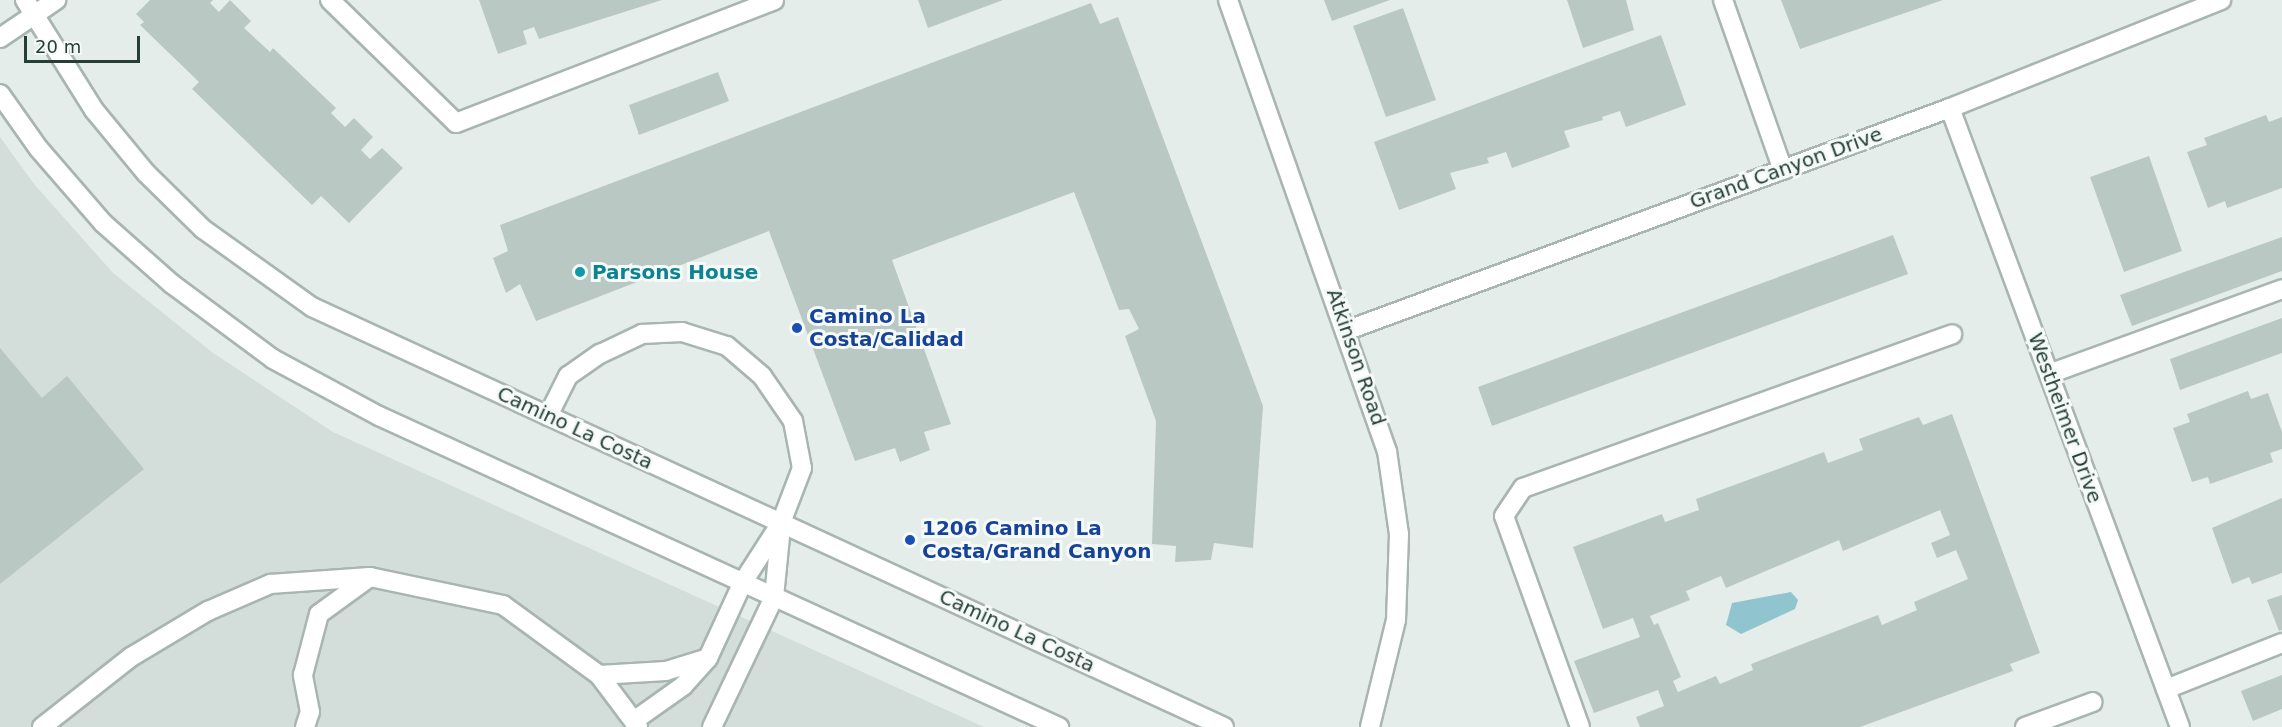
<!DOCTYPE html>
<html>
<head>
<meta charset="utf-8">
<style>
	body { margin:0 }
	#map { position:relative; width:2282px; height:727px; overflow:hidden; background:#e5edea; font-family:"DejaVu Sans",sans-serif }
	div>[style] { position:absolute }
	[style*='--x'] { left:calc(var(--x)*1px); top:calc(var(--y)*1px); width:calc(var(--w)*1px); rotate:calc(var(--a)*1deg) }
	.built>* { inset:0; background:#d3ddd9 }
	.water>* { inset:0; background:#90c4cf }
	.building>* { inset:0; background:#bac8c3 }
	.roads { filter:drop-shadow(2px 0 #a8b5b1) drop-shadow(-2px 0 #a8b5b1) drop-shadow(0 2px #a8b5b1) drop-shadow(0 -2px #a8b5b1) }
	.service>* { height:18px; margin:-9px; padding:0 9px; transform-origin:9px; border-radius:9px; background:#fff }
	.minor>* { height:18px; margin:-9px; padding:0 9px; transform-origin:9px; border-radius:9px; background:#fff }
	.tertiary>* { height:18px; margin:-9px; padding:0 9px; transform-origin:9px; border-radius:9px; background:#fff }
	.dots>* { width:16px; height:16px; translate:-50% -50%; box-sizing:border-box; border:3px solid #f5faf8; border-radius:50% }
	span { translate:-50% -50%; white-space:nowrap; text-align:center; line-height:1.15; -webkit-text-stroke:6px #f5faf8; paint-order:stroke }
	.street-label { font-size:20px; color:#253e38 }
	.culture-label { font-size:20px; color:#0d838f; font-weight:700 }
	.left { translate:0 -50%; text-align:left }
	.transit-label { font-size:20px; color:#164399; font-weight:700 }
	.scale { position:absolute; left:24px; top:36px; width:116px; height:27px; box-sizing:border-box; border:3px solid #253e38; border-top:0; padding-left:8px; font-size:18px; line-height:21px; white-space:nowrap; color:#253e38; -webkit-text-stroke:4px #f5faf8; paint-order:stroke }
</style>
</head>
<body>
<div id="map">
	<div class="built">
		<i style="clip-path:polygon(0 137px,34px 184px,113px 273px,213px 353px,333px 432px,984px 727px,0 727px)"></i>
	</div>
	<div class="water">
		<i style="clip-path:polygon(1791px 592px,1798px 600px,1795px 609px,1741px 634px,1726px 625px,1732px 603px)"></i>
	</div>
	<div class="building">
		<i style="clip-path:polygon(150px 0,213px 0,210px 3px,219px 12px,230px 0,251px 21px,244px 28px,270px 52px,273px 48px,336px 108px,331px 113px,345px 127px,354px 118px,373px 137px,361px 150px,370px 159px,382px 148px,403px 168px,349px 223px,321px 196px,312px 205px,192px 89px,199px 82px,140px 25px,144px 22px,136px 14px)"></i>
		<i style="clip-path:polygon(479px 0,662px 0,539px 39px,534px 27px,523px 31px,527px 44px,498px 54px)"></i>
		<i style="clip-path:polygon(918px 0,1003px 0,928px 28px)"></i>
		<i style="clip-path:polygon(1324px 0,1390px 0,1332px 21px)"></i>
		<i style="clip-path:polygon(1567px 0,1626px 0,1634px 30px,1583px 48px)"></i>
		<i style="clip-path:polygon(1781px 0,1943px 0,1800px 49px)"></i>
		<i style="clip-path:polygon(1091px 3px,1100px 24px,1118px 17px,1263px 406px,1253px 548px,1214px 543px,1211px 560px,1175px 562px,1176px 546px,1152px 544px,1156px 421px,1125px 336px,1139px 329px,1129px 309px,1119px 310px,1074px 192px,892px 260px,951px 424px,924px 432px,930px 450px,900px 462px,895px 448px,855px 461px,769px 231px,536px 321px,520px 284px,506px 293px,493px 258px,508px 251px,500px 225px)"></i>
		<i style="clip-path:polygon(1403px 8px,1436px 100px,1386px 117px,1353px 26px)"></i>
		<i style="clip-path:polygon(1661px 35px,1686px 105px,1626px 127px,1620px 111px,1602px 117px,1603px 120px,1564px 131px,1570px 147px,1512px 168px,1506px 152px,1487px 158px,1489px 163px,1450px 173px,1456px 189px,1399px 210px,1374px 142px)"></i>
		<i style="clip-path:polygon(718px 72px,729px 101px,639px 135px,629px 105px)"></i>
		<i style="clip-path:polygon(2266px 115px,2269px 122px,2282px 117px,2282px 188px,2227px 208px,2225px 201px,2208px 208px,2187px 152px,2207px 145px,2204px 138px)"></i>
		<i style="clip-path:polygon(2149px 156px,2182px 251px,2124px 272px,2090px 177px)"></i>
		<i style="clip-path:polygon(1893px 235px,1908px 274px,1492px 426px,1478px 387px)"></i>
		<i style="clip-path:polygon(2282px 237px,2282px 271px,2132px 326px,2120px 295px)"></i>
		<i style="clip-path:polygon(2282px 318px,2282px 353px,2180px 390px,2170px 359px)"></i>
		<i style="clip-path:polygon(0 348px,42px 398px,67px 376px,144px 469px,0 584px)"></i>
		<i style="clip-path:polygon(2248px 391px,2251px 399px,2268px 393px,2282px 432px,2282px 449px,2270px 453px,2273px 462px,2210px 484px,2208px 477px,2192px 482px,2173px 428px,2190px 422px,2187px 414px)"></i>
		<i style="clip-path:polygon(evenodd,1952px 414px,2040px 653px,2010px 664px,2013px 671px,1860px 727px,1640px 727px,1636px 717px,1664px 706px,1658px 690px,1594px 713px,1574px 661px,1640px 637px,1633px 618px,1603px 629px,1573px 547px,1662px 514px,1665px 522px,1699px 510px,1696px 499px,1824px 452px,1828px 463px,1863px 450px,1859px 439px,1919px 417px,1923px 425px,1952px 414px,1940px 510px,1950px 535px,1931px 543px,1937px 558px,1956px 550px,1968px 579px,1914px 602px,1917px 610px,1882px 625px,1878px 615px,1751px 664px,1753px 670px,1720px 684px,1716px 676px,1678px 692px,1673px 681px,1681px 677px,1658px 623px,1654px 625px,1650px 616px,1690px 600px,1686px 591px,1721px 576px,1726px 588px,1839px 540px,1843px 551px,1940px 510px)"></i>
		<i style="clip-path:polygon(2282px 498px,2282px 573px,2252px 584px,2249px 577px,2232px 584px,2212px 528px)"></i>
		<i style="clip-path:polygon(2282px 595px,2282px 630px,2279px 631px,2267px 600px)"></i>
		<i style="clip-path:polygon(2282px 675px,2282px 709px,2253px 721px,2241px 691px)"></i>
	</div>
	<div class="roads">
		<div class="service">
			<i style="--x:330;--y:0;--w:176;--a:44.3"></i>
			<i style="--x:456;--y:123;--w:341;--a:-21.1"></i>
			<i style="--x:1723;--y:0;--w:180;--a:70.6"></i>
			<i style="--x:34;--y:15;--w:27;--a:-34"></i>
			<i style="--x:2049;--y:374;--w:248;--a:-20"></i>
			<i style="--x:548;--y:416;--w:45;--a:-63.4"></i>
			<i style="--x:568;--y:376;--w:39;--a:-35"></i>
			<i style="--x:600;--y:354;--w:47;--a:-25.5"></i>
			<i style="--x:642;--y:334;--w:40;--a:-2.9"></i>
			<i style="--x:682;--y:332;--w:47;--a:17.3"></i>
			<i style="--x:727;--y:346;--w:46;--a:40.6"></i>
			<i style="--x:762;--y:376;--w:55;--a:55.4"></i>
			<i style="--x:793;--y:421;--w:48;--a:79.2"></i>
			<i style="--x:802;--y:468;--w:59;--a:110.9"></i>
			<i style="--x:781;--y:523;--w:70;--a:122.8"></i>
			<i style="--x:743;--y:582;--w:84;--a:114.7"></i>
			<i style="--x:708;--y:658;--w:44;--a:162.8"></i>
			<i style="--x:666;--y:671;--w:67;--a:176.6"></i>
			<i style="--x:2166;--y:689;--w:125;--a:-21.6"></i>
			<i style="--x:635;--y:720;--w:59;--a:-35.3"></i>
			<i style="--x:683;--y:686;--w:36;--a:-48"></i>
			<i style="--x:42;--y:727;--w:113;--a:-38.2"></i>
			<i style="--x:131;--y:657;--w:90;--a:-30.9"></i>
			<i style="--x:208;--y:611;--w:68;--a:-23.5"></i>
			<i style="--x:270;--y:584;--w:100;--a:-4"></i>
			<i style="--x:370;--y:577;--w:136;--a:11.9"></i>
			<i style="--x:503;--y:605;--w:119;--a:36.1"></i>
			<i style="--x:599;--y:675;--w:65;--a:53.1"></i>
			<i style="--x:305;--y:727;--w:16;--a:-72"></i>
			<i style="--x:310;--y:712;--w:38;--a:-101"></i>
			<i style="--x:303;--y:675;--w:63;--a:-75.3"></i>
			<i style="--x:319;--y:614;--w:63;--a:-36"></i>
			<i style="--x:712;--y:727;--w:144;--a:-64.5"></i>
			<i style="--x:774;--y:597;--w:70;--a:-84.3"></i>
			<i style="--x:1580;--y:727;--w:224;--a:-109.8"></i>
			<i style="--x:1504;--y:516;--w:34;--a:-56"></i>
			<i style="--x:1523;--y:488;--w:456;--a:-19.7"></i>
			<i style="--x:2025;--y:727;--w:72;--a:-20.2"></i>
		</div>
		<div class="minor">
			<i style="--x:0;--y:38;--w:41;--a:-34.1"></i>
			<i style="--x:1950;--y:108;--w:660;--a:69.62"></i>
			<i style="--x:1348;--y:330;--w:642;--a:-20.24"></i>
			<i style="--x:1950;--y:108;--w:292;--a:-21.7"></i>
		</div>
		<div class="tertiary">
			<i style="--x:25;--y:0;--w:130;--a:57.9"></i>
			<i style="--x:94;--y:110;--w:82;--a:50.5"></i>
			<i style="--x:146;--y:173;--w:80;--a:44.5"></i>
			<i style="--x:203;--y:229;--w:134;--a:35.6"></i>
			<i style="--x:312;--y:307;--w:1004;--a:24.73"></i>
			<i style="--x:1228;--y:0;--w:478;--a:70.6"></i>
			<i style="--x:1387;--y:451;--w:84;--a:81.8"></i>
			<i style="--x:1399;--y:534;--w:86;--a:92"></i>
			<i style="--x:1396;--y:620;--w:110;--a:103.7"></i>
			<i style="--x:0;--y:94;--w:67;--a:54.7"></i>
			<i style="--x:39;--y:149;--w:98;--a:49.1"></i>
			<i style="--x:103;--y:223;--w:92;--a:41.5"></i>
			<i style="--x:172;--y:284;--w:126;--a:36.6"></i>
			<i style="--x:273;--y:359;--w:120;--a:28.3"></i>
			<i style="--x:379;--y:416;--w:748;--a:24.58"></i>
		</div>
	</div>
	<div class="dots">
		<i style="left:580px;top:272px;background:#0f9aa8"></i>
		<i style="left:797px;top:328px;background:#1a4fb4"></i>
		<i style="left:910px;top:540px;background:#1a4fb4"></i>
	</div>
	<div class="street-label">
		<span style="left:1786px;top:168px;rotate:-20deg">Grand Canyon Drive</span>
		<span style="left:1356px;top:357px;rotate:71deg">Atkinson Road</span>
		<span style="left:2065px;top:418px;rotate:70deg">Westheimer Drive</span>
		<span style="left:575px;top:428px;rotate:25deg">Camino La Costa</span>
		<span style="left:1017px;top:631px;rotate:25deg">Camino La Costa</span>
	</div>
	<div class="culture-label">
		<span class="left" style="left:592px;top:272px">Parsons House</span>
	</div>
	<div class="transit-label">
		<span class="left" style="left:809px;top:328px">Camino La<br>Costa/Calidad</span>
		<span class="left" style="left:922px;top:540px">1206 Camino La<br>Costa/Grand Canyon</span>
	</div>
	<div class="scale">20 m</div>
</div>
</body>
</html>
